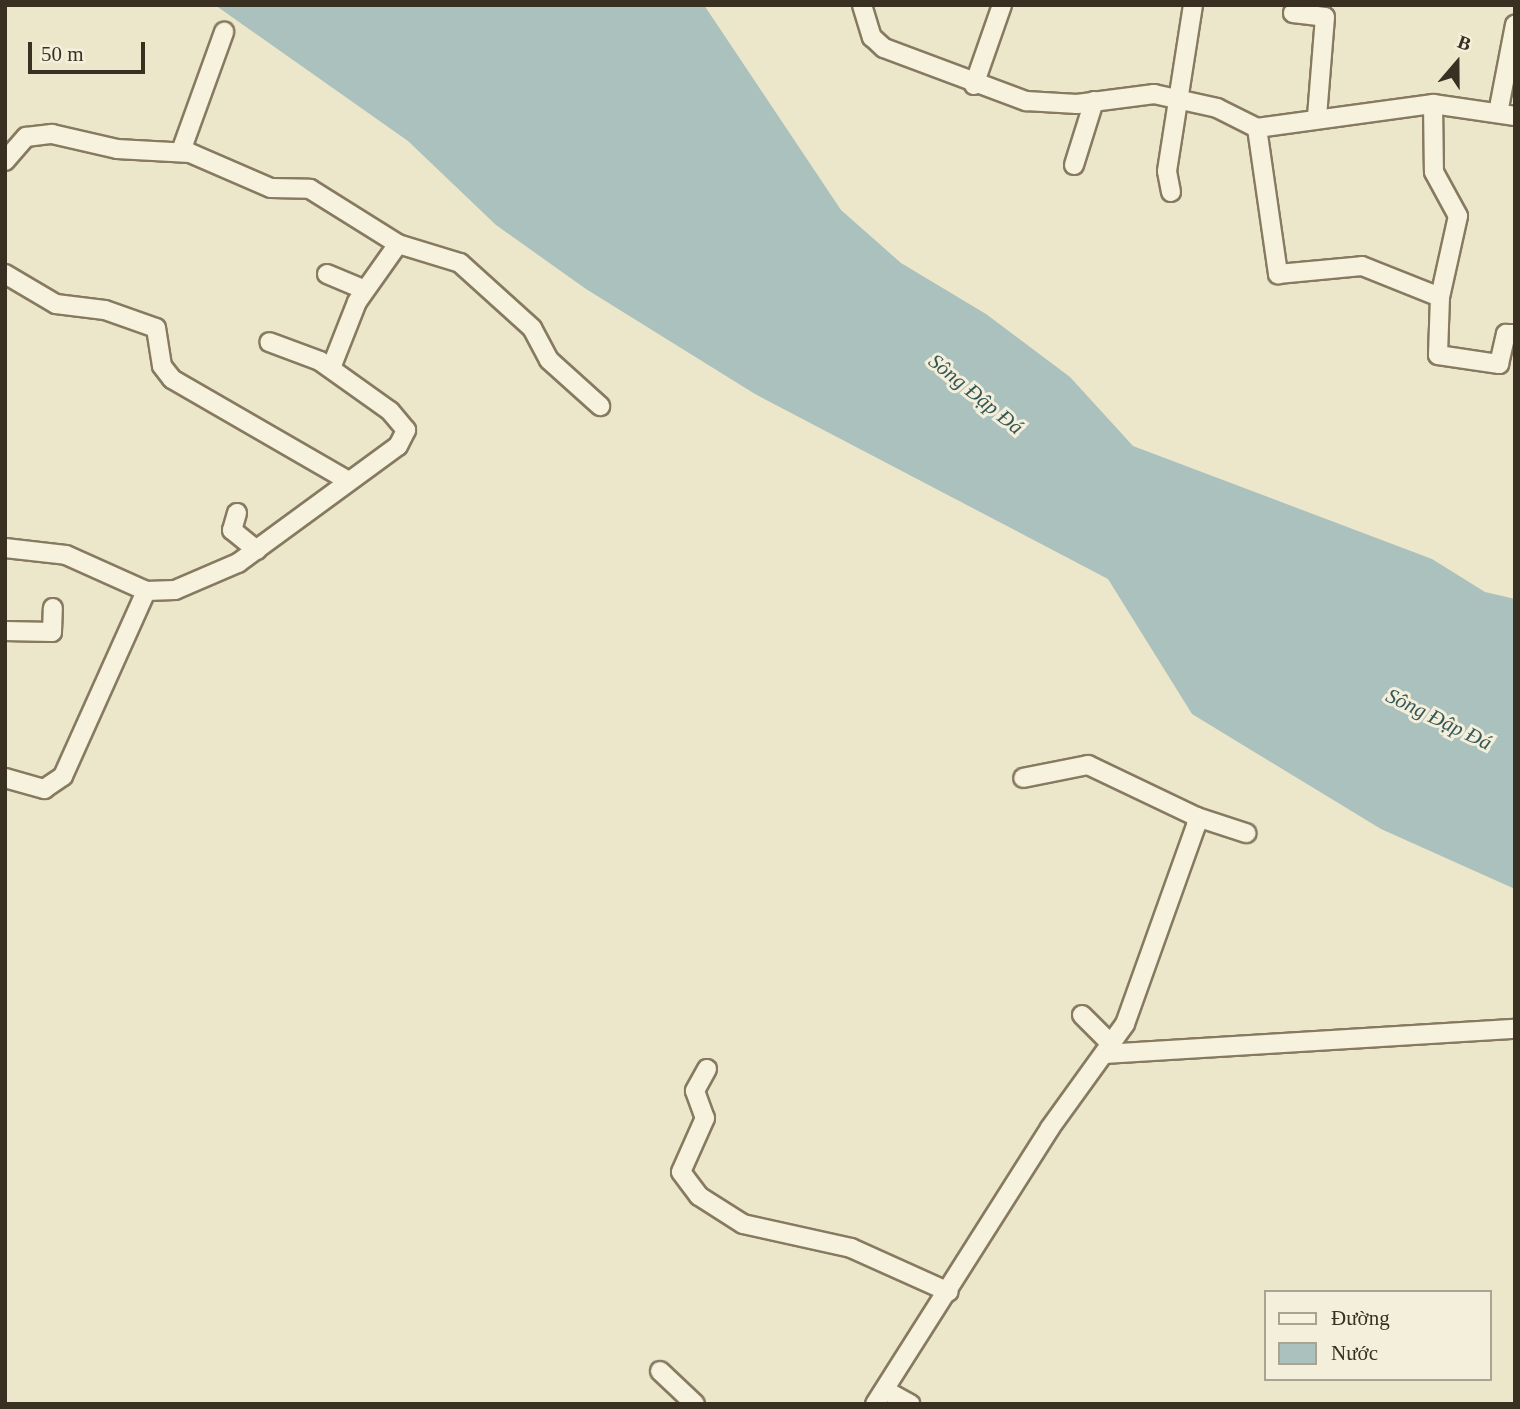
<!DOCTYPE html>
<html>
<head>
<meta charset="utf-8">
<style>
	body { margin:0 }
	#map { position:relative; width:1520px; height:1409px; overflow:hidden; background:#ece6cb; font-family:"Times New Roman",serif }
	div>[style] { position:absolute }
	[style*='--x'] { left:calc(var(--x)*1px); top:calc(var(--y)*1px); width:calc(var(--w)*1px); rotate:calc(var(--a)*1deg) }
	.water>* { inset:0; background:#abc1bd }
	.roads { filter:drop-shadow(2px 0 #877a60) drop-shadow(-2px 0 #877a60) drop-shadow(0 2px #877a60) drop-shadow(0 -2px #877a60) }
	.street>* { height:18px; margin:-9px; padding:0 9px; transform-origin:9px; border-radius:9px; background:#f7f2de }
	span { translate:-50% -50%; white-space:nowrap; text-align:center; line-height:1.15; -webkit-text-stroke:6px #f4efda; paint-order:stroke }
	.water-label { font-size:21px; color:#335658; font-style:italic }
	.frame { position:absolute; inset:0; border:7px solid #393022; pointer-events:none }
	.legend { position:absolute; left:1264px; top:1290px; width:228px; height:91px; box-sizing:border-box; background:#f4efda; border:2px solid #a9a390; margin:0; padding:9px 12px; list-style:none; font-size:21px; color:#393022 }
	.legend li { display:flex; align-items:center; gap:14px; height:35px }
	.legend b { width:35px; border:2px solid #a9a390 }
	.north { position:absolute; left:1422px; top:28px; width:70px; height:70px; -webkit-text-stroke:5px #f4efda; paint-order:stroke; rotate:20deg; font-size:19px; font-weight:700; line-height:28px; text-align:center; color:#393022 }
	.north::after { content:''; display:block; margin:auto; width:24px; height:32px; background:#393022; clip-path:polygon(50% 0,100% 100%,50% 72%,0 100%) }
	.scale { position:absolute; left:28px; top:42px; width:117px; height:32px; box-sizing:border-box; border:4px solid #393022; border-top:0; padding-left:9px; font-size:21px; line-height:24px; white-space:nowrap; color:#393022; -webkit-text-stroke:5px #f4efda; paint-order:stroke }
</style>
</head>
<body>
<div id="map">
	<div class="water">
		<i style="clip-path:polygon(215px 5px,704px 5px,841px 210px,901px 263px,986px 314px,1070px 377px,1133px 446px,1432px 559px,1485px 592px,1515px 599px,1515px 889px,1381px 829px,1192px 714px,1108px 579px,755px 394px,586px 289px,496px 225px,408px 141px)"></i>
	</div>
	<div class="roads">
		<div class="street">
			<i style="--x:862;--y:5;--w:34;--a:73"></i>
			<i style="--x:872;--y:37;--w:16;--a:43"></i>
			<i style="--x:884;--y:48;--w:152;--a:20.5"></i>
			<i style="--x:1026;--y:101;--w:51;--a:3.4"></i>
			<i style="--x:1077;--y:104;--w:78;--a:-7.4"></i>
			<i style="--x:1154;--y:94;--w:65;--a:12.5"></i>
			<i style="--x:1217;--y:108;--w:45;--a:26.6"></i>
			<i style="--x:1257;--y:128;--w:178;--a:-7.8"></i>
			<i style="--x:1433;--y:104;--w:83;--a:8.3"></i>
			<i style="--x:1293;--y:13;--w:32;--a:7"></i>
			<i style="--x:1325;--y:17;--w:99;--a:94.6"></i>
			<i style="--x:974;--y:85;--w:85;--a:-70.7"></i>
			<i style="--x:1433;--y:104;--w:68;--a:89.2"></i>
			<i style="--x:1434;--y:172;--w:50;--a:61.4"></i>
			<i style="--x:1458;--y:216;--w:83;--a:102.5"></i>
			<i style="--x:1440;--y:297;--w:58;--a:92"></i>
			<i style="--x:1438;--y:355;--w:62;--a:8.4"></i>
			<i style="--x:1499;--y:364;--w:31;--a:-77"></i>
			<i style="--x:1506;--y:334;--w:9;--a:0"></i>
			<i style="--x:1498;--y:113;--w:90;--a:-79.1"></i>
			<i style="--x:1257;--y:128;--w:148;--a:81.8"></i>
			<i style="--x:1278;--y:274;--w:84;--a:-5.4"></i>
			<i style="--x:1362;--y:266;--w:84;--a:21.7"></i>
			<i style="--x:181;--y:151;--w:127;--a:-70.1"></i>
			<i style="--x:5;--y:161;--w:32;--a:-49"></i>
			<i style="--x:26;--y:137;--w:26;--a:-7"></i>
			<i style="--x:52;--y:134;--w:67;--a:13"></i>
			<i style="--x:117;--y:149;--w:73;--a:3.1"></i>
			<i style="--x:190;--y:153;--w:88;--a:23.4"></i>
			<i style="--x:271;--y:188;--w:39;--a:1"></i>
			<i style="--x:310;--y:189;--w:104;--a:32"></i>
			<i style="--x:398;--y:244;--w:65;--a:17"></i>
			<i style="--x:460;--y:263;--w:97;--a:42.1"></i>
			<i style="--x:532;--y:328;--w:36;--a:62"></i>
			<i style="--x:549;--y:360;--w:69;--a:42"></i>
			<i style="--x:1074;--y:165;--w:67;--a:-72.6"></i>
			<i style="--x:1171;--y:192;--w:21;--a:-101"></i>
			<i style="--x:1167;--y:171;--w:168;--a:-81.1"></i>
			<i style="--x:5;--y:274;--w:59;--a:30.5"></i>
			<i style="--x:56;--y:304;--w:49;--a:7"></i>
			<i style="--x:105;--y:310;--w:54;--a:19.4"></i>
			<i style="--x:156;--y:328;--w:38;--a:81"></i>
			<i style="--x:162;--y:366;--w:16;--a:52"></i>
			<i style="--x:172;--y:379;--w:202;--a:30"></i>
			<i style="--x:327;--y:274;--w:41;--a:22.8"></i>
			<i style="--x:331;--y:368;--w:71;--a:-68.5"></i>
			<i style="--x:357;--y:302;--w:71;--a:-54.7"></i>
			<i style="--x:237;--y:513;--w:18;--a:106"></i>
			<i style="--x:232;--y:530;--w:32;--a:39"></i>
			<i style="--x:5;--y:548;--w:61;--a:6.5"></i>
			<i style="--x:66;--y:555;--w:88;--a:24.2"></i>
			<i style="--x:146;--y:591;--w:29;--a:-2"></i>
			<i style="--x:175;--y:590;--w:69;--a:-23.2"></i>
			<i style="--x:238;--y:563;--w:198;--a:-36.2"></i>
			<i style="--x:398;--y:446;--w:18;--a:-63"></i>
			<i style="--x:406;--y:430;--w:25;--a:-130"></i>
			<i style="--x:390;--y:411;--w:86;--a:-144.5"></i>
			<i style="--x:320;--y:361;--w:54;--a:-159.6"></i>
			<i style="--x:5;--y:631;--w:47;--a:1.2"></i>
			<i style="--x:52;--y:632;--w:24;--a:-88"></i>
			<i style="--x:5;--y:778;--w:41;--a:15.8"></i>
			<i style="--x:44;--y:789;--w:23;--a:-34"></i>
			<i style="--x:63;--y:776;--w:203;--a:-65.8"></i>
			<i style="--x:1197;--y:817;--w:52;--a:18.1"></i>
			<i style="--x:1082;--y:1015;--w:42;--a:45"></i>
			<i style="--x:1104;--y:1054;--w:412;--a:-3.5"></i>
			<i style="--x:707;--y:1069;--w:25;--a:119"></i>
			<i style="--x:695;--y:1091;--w:29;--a:70"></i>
			<i style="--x:705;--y:1118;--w:59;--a:114"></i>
			<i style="--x:681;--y:1172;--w:30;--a:53"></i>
			<i style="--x:699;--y:1196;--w:52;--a:32.5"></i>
			<i style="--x:743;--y:1224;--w:111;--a:12.5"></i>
			<i style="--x:851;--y:1248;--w:107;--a:24.2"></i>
			<i style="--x:660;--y:1371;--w:48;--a:43.3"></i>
			<i style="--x:885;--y:1390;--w:29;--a:29"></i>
			<i style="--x:875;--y:1404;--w:327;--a:-57.6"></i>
			<i style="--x:1050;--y:1128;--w:128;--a:-54.2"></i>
			<i style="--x:1125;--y:1024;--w:210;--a:-70.3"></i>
			<i style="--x:1196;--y:826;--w:9;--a:-84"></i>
			<i style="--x:1197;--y:817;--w:121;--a:-154.5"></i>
			<i style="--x:1088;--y:765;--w:66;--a:168.7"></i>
		</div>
	</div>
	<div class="water-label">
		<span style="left:976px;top:394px;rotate:39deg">Sông Đập Đá</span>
		<span style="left:1439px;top:719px;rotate:26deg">Sông Đập Đá</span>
	</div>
	<div class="frame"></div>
	<ul class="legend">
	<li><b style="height:9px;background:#f7f2de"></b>Đường</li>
	<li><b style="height:19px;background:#abc1bd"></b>Nước</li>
	</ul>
	<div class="north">B</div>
	<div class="scale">50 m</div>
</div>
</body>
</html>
